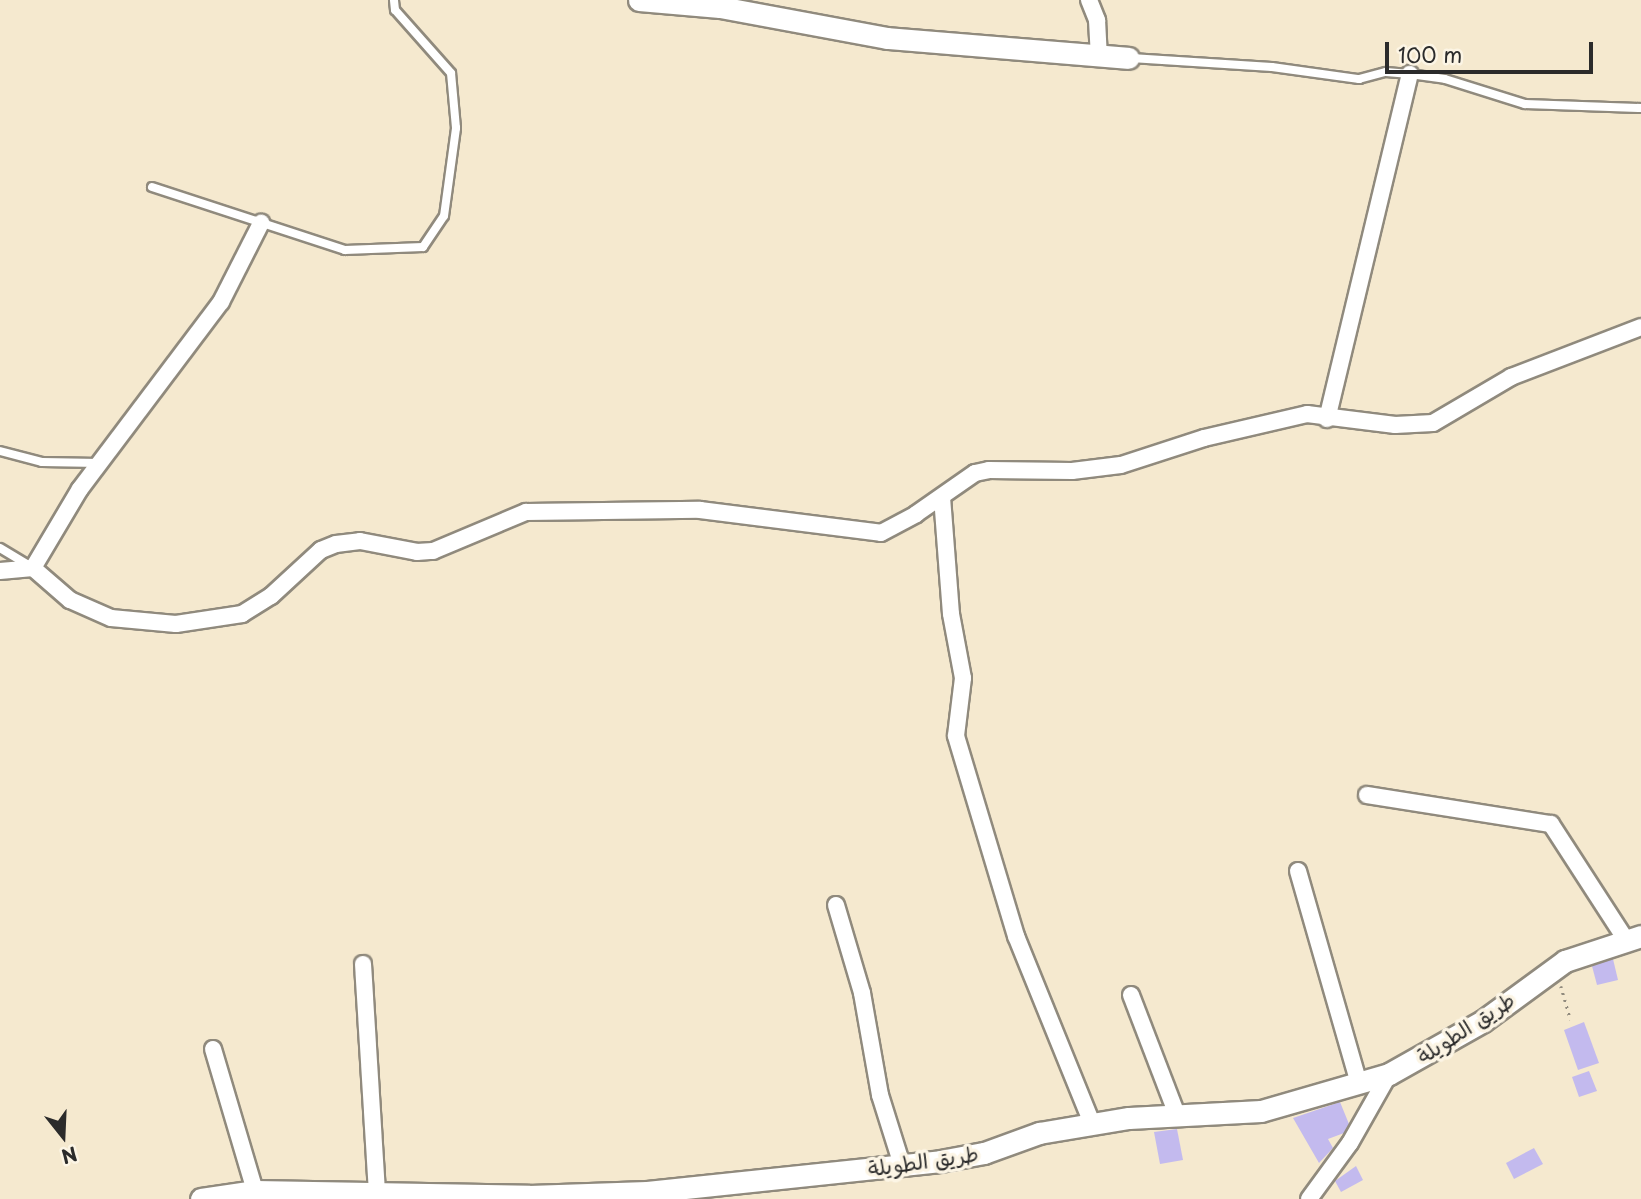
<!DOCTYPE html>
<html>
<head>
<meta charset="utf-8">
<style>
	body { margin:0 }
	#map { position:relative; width:1641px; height:1199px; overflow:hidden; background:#f5e9cf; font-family:"Playpen Sans","Playpen Sans Arabic",sans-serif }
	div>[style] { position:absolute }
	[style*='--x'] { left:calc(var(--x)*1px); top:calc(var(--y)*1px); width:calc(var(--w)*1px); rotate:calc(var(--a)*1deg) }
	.building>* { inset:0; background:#c3baee }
	.path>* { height:2.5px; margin-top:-1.25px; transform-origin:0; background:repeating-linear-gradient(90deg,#908a7d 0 2px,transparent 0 7px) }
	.roads { filter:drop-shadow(2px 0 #908a7d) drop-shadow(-2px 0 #908a7d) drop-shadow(0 2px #908a7d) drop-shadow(0 -2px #908a7d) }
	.service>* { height:8px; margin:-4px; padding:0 4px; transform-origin:4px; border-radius:4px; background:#fff }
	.minor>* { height:16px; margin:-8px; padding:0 8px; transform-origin:8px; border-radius:8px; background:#fff }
	.tertiary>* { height:21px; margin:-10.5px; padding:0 10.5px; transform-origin:10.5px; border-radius:10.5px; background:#fff }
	span { translate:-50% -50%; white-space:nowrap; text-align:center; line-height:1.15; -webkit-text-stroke:7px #fcf5e5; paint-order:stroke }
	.street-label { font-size:21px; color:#2b2b2b }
	.north { position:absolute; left:28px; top:1101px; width:70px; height:70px; -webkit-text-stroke:5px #fcf5e5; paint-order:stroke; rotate:162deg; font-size:19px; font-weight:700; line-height:28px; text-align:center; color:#2b2b2b }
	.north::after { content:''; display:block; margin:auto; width:24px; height:32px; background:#2b2b2b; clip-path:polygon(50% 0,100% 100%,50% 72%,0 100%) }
	.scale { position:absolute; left:1385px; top:42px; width:208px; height:32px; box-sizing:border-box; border:4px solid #2b2b2b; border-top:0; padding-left:9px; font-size:21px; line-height:24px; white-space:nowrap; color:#2b2b2b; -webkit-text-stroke:5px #fcf5e5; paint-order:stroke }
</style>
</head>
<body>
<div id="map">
	<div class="building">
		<i style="clip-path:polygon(1613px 959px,1618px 980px,1597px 985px,1592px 966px)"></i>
		<i style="clip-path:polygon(1584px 1022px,1599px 1063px,1578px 1070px,1564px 1030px)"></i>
		<i style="clip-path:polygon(1589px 1071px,1597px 1091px,1579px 1097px,1572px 1077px)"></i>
		<i style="clip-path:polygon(1340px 1102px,1349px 1124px,1344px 1133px,1328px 1139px,1333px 1148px,1319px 1163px,1293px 1118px)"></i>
		<i style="clip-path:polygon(1177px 1129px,1183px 1160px,1160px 1164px,1154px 1132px)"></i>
		<i style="clip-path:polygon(1534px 1148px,1543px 1164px,1514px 1179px,1506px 1163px)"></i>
		<i style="clip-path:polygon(1356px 1166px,1363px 1180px,1341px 1192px,1335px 1181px)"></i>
	</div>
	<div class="path">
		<i style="--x:1561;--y:986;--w:35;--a:74"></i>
	</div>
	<div class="roads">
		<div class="service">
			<i style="--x:1131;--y:58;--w:141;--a:3.7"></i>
			<i style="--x:1272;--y:67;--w:88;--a:7.9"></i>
			<i style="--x:1359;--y:79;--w:28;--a:-15"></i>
			<i style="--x:1386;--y:72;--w:24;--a:5"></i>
			<i style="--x:1410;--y:74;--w:35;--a:8"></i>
			<i style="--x:1445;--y:79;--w:84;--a:17.4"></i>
			<i style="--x:1525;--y:104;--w:116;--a:2"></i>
			<i style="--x:152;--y:187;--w:203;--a:18.1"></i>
			<i style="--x:345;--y:250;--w:78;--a:-2.2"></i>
			<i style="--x:423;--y:247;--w:37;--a:-56"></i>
			<i style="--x:444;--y:216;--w:89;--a:-82.2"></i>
			<i style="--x:456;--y:128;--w:55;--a:-95.2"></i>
			<i style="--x:451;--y:73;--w:84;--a:-131.6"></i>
			<i style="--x:395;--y:10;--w:10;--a:-96"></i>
			<i style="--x:0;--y:451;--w:43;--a:14.7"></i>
			<i style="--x:42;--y:462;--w:57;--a:1"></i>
			<i style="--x:0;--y:548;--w:33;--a:31"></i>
		</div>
		<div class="minor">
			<i style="--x:1089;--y:0;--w:22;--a:68"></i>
			<i style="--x:1097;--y:20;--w:34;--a:87"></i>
			<i style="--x:1327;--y:419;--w:355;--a:-76.5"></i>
			<i style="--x:942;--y:497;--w:117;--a:85.6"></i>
			<i style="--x:951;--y:614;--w:65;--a:79.4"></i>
			<i style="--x:963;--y:678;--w:58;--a:96.9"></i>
			<i style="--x:956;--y:736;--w:209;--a:73.3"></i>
			<i style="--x:1016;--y:936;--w:202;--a:67.9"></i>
			<i style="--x:33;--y:568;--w:92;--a:-59.3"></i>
			<i style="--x:80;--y:489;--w:234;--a:-53"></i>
			<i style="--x:221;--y:302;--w:89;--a:-63.1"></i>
			<i style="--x:0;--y:571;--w:33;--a:-5"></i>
			<i style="--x:33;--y:568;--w:49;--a:40.9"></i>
			<i style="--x:70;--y:600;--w:45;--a:23.7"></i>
			<i style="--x:111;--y:618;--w:65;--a:5.3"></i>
			<i style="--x:176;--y:624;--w:67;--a:-8.6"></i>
			<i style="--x:242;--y:614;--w:34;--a:-32"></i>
			<i style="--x:271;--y:596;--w:68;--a:-42.6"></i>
			<i style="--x:321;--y:550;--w:16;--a:-22"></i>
			<i style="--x:336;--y:544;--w:24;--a:-7"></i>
			<i style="--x:360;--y:541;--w:58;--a:10.9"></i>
			<i style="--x:417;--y:552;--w:16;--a:-4"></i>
			<i style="--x:433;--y:551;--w:101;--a:-22.8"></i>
			<i style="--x:526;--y:512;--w:174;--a:-0.7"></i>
			<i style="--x:700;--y:510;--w:182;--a:7.2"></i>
			<i style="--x:881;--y:533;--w:40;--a:-28"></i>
			<i style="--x:916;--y:514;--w:72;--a:-34.8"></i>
			<i style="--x:975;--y:473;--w:14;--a:-12"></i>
			<i style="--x:989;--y:470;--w:83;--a:0.7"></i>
			<i style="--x:1072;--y:471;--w:49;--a:-7"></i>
			<i style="--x:1121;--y:465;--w:87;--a:-18"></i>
			<i style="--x:1204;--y:438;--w:106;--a:-13.1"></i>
			<i style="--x:1307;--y:414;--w:89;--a:7.1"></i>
			<i style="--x:1395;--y:425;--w:38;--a:-3"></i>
			<i style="--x:1433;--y:423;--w:91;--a:-30.5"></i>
			<i style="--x:1511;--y:377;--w:139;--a:-21"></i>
			<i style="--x:1367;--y:795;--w:186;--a:9"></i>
			<i style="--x:1551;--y:824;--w:138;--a:57.1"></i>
			<i style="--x:1298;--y:871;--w:222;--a:74"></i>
			<i style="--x:836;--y:905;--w:92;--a:73.5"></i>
			<i style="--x:862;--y:993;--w:104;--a:80"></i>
			<i style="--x:880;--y:1095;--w:73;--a:72.6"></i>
			<i style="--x:363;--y:964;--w:227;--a:86.5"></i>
			<i style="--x:1131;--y:995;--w:129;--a:69"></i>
			<i style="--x:213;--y:1049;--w:148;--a:73.5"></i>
			<i style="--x:1309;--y:1199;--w:69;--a:-53.8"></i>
			<i style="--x:1350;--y:1143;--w:79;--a:-60.5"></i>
		</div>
		<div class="tertiary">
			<i style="--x:639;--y:0;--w:81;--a:4.9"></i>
			<i style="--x:720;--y:7;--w:170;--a:10.5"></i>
			<i style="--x:887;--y:38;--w:242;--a:4.7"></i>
			<i style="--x:201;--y:1199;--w:55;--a:-8.4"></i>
			<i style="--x:255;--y:1191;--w:274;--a:1"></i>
			<i style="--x:529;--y:1196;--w:118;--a:-1.9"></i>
			<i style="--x:647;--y:1192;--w:295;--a:-6"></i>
			<i style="--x:940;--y:1161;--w:45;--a:-10.3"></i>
			<i style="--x:984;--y:1153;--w:59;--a:-20"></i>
			<i style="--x:1039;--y:1133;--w:91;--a:-9.5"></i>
			<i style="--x:1129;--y:1118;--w:132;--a:-3"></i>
			<i style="--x:1261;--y:1111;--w:133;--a:-16.1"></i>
			<i style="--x:1389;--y:1074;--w:108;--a:-29.4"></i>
			<i style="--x:1483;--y:1021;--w:102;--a:-36.2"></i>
			<i style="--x:1565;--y:961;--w:80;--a:-18.2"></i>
		</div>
	</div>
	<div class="street-label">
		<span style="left:1465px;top:1027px;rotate:-33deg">طريق الطويلة</span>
		<span style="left:923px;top:1160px;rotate:-8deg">طريق الطويلة</span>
	</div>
	<div class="north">N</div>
	<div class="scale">100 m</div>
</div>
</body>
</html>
